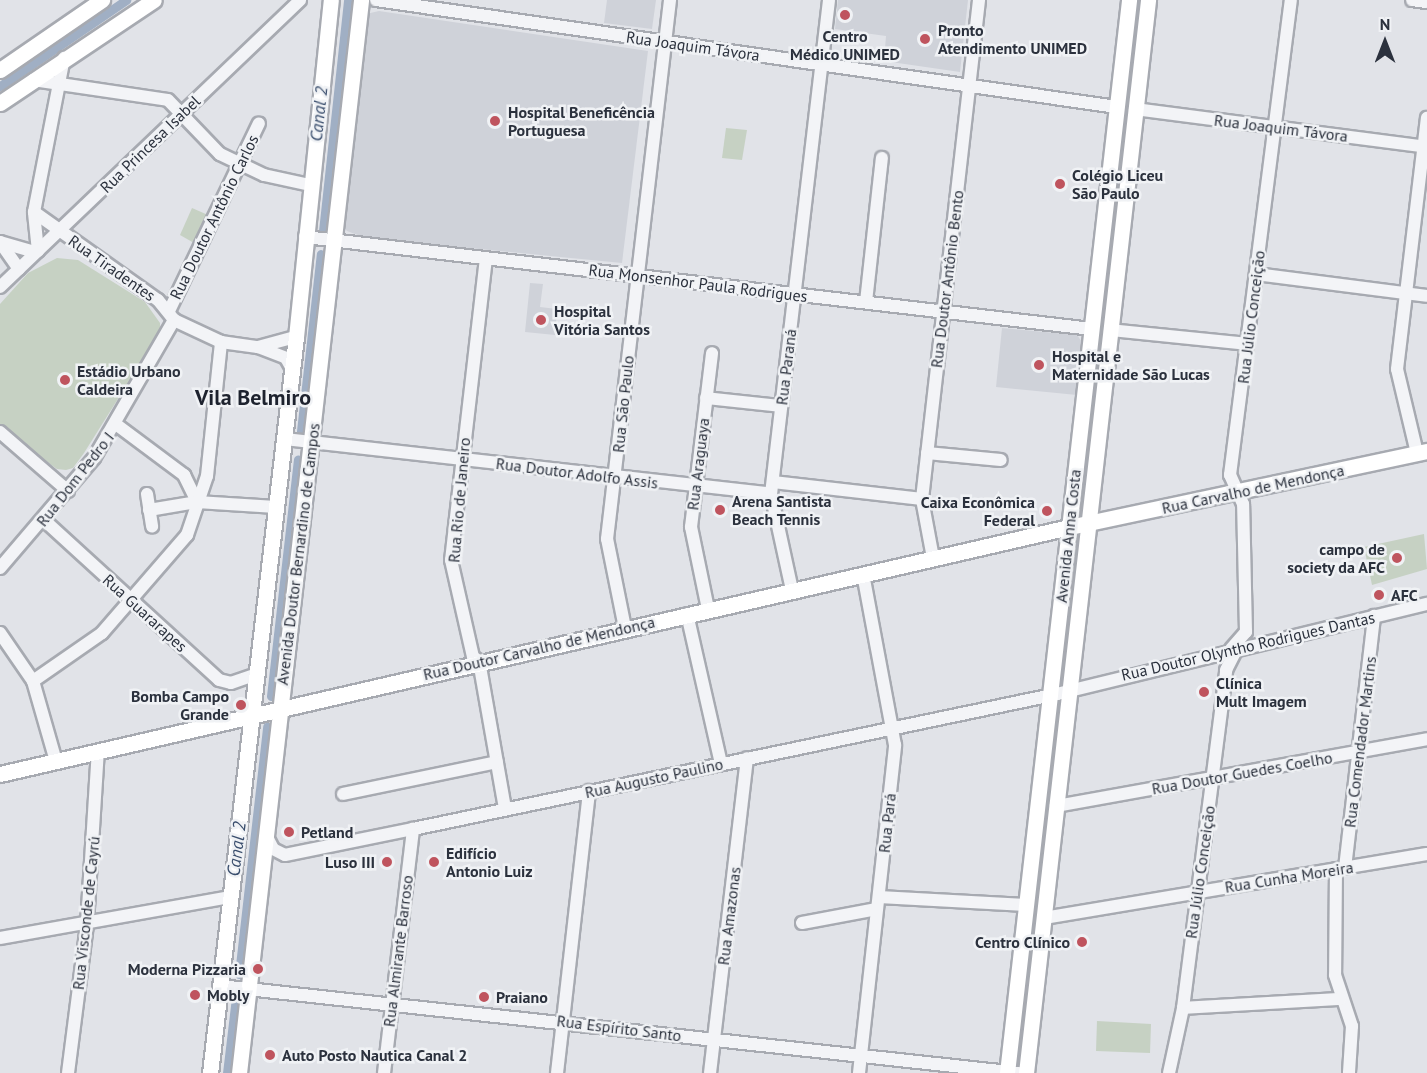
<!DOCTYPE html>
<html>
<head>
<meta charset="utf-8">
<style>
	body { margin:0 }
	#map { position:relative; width:1427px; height:1073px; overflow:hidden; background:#e1e3e8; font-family:"PT Sans",sans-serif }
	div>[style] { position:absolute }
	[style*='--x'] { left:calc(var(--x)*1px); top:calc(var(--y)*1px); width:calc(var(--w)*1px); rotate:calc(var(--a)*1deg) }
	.built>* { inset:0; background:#cfd2d9 }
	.green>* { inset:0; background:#c6d1c3 }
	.canal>* { height:9px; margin:-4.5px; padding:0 4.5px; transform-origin:4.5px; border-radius:4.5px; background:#a0afc4 }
	.roads { filter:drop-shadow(2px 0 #a7aab1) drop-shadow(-2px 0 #a7aab1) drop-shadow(0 2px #a7aab1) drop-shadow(0 -2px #a7aab1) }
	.minor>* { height:12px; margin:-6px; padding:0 6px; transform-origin:6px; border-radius:6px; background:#f3f4f7 }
	.major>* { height:15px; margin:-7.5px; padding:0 7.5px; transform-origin:7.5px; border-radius:7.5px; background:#fff }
	.dots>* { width:16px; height:16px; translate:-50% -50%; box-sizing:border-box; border:3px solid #f0f2f5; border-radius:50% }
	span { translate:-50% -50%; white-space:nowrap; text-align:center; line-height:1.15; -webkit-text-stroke:5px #f0f2f5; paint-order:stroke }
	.poi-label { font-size:16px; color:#2b313d; font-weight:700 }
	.left { translate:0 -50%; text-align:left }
	.right { translate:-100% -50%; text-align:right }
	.street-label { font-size:16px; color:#2b313d }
	.water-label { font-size:18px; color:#3a4e6d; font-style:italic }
	.district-label { font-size:22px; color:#1d222e; font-weight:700 }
	.north { position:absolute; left:1355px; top:12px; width:60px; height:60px; -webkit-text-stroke:4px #f0f2f5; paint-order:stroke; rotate:0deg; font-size:16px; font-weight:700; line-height:24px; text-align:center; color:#2b313d }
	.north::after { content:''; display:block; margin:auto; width:21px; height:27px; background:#2b313d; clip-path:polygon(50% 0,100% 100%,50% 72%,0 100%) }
</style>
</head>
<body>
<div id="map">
	<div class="built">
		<i style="clip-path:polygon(607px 0,656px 0,652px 29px,604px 23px)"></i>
		<i style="clip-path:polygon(838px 0,968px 0,960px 72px,884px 61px,886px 36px,835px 29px)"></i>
		<i style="clip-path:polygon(379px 11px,648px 51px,622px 263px,366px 238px,347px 231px,341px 224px,366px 14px)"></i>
		<i style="clip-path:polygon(530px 283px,543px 284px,540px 307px,557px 309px,555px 335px,525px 332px)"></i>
		<i style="clip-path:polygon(1002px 328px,1077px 335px,1082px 342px,1077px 395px,996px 387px)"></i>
	</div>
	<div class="green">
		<i style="clip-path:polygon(726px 128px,747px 130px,742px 160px,722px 158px)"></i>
		<i style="clip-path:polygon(192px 208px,208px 215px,194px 243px,180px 235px)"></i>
		<i style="clip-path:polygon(57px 258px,78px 260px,145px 302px,160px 323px,160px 332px,84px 453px,73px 468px,66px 470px,57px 469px,0 428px,0 304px,28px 273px)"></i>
		<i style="clip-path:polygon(1424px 534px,1427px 569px,1372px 585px,1364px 547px)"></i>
		<i style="clip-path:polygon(1097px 1021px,1151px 1024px,1150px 1053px,1096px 1051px)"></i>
	</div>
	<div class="canal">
		<i style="--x:0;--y:86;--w:153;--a:-34.3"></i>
		<i style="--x:323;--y:231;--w:232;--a:-83.8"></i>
		<i style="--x:301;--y:431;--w:178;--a:-83.6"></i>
		<i style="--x:271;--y:696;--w:238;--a:-83.5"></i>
		<i style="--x:239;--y:974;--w:249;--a:-83.5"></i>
		<i style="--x:227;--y:1073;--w:76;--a:-83.2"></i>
	</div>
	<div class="roads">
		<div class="minor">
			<i style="--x:376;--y:0;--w:749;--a:8.22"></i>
			<i style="--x:1412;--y:0;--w:15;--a:8"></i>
			<i style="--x:33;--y:80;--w:136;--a:8.4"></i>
			<i style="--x:168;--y:100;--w:75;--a:46.1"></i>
			<i style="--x:220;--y:154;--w:49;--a:25.5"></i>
			<i style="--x:264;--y:175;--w:47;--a:12.3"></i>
			<i style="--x:1135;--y:109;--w:294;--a:7.4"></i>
			<i style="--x:34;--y:212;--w:152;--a:35.4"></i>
			<i style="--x:158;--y:300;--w:26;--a:51"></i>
			<i style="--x:174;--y:320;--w:52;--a:25.1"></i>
			<i style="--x:221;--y:342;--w:37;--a:8"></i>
			<i style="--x:258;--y:347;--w:30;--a:21"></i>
			<i style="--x:286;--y:358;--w:13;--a:61"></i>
			<i style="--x:305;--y:237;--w:792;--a:6.67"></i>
			<i style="--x:0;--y:242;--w:37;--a:16"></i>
			<i style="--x:0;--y:242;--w:33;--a:55"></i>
			<i style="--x:38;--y:251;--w:39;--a:-96"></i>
			<i style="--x:34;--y:212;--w:157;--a:-79"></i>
			<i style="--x:486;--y:258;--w:304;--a:96.6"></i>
			<i style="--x:451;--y:560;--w:99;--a:77.2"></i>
			<i style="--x:473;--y:657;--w:7;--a:34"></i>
			<i style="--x:479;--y:661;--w:149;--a:80"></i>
			<i style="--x:1256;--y:274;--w:172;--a:7.3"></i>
			<i style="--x:0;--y:287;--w:415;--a:-43.7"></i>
			<i style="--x:866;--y:302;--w:145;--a:-83.7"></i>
			<i style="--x:169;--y:311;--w:208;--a:-64.4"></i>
			<i style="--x:1110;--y:330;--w:138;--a:5.8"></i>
			<i style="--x:258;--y:347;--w:39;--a:-15"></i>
			<i style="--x:706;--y:398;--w:75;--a:6.1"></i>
			<i style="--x:117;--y:425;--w:84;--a:36.7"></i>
			<i style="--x:184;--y:475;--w:30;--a:64"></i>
			<i style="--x:197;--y:502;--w:79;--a:3.6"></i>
			<i style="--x:0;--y:432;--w:90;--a:40.9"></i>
			<i style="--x:284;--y:439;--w:490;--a:6.4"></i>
			<i style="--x:927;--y:453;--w:74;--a:5.4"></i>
			<i style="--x:1417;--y:453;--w:86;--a:-103.4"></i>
			<i style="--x:1397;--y:369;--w:253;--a:-83.2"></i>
			<i style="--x:773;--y:482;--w:150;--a:6.5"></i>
			<i style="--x:147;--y:494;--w:33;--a:81"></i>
			<i style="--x:149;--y:510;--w:49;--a:-9.5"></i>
			<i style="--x:44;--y:520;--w:237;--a:42.4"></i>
			<i style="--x:219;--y:680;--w:12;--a:14"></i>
			<i style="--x:231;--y:683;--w:24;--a:-19"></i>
			<i style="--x:933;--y:558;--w:60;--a:-100.6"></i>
			<i style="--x:922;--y:499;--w:502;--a:-83.48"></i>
			<i style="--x:0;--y:568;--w:145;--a:-49.5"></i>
			<i style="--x:94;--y:458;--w:160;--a:-59.9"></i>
			<i style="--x:792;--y:590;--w:98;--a:-102.3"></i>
			<i style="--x:771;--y:494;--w:497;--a:-83.3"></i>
			<i style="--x:708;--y:609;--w:84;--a:-101.7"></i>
			<i style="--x:691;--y:527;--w:175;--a:-83.1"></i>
			<i style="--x:687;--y:614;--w:154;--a:77.2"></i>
			<i style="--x:625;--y:628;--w:91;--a:-101.4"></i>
			<i style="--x:607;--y:539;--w:543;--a:-83.33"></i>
			<i style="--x:0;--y:633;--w:58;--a:55.5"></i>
			<i style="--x:33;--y:681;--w:83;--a:74"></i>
			<i style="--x:1231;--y:649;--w:23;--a:-49"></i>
			<i style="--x:1246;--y:632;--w:128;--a:-91.3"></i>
			<i style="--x:1243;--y:504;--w:32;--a:-114"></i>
			<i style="--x:1230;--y:475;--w:479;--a:-82.7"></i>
			<i style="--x:33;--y:681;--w:84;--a:-34.8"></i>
			<i style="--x:102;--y:633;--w:130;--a:-49.1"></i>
			<i style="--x:187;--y:535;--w:62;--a:-71.3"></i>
			<i style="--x:207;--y:476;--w:135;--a:-84"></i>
			<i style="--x:343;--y:794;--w:157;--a:-11.7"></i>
			<i style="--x:1056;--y:806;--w:377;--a:-10.2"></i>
			<i style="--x:267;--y:837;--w:13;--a:63"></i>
			<i style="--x:273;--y:849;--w:13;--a:27"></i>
			<i style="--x:285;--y:855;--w:131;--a:-11.5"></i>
			<i style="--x:413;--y:829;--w:658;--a:-11.84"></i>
			<i style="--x:1057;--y:694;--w:381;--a:-13.7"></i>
			<i style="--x:1345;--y:868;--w:254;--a:-83.4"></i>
			<i style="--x:1336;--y:869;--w:106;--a:90.5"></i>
			<i style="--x:1335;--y:975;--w:54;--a:71.6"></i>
			<i style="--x:1352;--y:1026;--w:47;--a:93.7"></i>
			<i style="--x:879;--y:897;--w:147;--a:3.1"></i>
			<i style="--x:1044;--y:918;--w:388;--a:-9.5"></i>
			<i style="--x:802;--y:923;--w:76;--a:-10.6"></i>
			<i style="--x:0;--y:938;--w:234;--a:-10.1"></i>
			<i style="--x:220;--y:986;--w:803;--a:6.22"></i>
			<i style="--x:1183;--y:1008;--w:158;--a:-3.3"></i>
			<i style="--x:68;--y:1073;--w:150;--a:-82.7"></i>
			<i style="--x:87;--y:924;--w:173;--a:-86.4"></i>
			<i style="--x:384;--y:1073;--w:246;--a:-83.2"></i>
			<i style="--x:557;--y:1073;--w:284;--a:-83.5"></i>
			<i style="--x:710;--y:1073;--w:317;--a:-83.3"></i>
			<i style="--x:859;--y:1073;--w:330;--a:-83.7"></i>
			<i style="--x:895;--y:745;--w:174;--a:-100.6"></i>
			<i style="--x:1169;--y:1073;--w:66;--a:-77.8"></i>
			<i style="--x:1183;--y:1008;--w:341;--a:-82.7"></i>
			<i style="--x:1226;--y:670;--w:25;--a:-63"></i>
		</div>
		<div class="major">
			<i style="--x:0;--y:70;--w:124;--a:-34.5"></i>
			<i style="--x:0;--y:103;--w:185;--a:-33.8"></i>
			<i style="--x:0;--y:774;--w:1097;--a:-13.01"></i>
			<i style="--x:1069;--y:527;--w:366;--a:-12"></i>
			<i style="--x:210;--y:1073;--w:741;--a:-83.34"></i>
			<i style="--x:296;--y:337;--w:339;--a:-84.1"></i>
			<i style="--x:239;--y:1073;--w:1080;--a:-83.51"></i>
			<i style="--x:1007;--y:1073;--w:1080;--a:-83.51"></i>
			<i style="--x:1026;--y:1073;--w:1080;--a:-83.51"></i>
		</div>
	</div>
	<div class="dots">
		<i style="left:845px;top:15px;background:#bf545e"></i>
		<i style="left:925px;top:39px;background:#bf545e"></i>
		<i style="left:495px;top:121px;background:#bf545e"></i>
		<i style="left:1060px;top:184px;background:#bf545e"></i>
		<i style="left:541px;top:320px;background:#bf545e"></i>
		<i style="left:1039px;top:365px;background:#bf545e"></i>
		<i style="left:65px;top:380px;background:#bf545e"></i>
		<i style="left:720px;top:510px;background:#bf545e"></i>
		<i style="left:1047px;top:511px;background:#bf545e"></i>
		<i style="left:1397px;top:558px;background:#bf545e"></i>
		<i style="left:1379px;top:595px;background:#bf545e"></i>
		<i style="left:1204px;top:692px;background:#bf545e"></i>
		<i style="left:241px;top:705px;background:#bf545e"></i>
		<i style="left:289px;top:832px;background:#bf545e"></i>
		<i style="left:387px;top:862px;background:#bf545e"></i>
		<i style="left:434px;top:862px;background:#bf545e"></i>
		<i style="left:1082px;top:942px;background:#bf545e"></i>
		<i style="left:258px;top:969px;background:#bf545e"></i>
		<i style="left:195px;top:995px;background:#bf545e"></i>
		<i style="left:484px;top:997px;background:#bf545e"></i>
		<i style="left:270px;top:1055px;background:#bf545e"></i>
	</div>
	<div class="poi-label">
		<span class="left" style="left:938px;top:39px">Pronto<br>Atendimento UNIMED</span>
		<span style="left:845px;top:45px">Centro<br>Médico UNIMED</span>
		<span class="left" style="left:508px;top:121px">Hospital Beneficência<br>Portuguesa</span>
		<span class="left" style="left:1072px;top:184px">Colégio Liceu<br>São Paulo</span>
		<span class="left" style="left:554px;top:320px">Hospital<br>Vitória Santos</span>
		<span class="left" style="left:1052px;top:365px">Hospital e<br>Maternidade São Lucas</span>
		<span class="left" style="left:77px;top:380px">Estádio Urbano<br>Caldeira</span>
		<span class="left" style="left:732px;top:510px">Arena Santista<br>Beach Tennis</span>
		<span class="right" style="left:1035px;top:511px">Caixa Econômica<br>Federal</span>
		<span class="right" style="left:1385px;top:558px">campo de<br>society da AFC</span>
		<span class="left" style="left:1391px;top:595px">AFC</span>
		<span class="left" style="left:1216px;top:692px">Clínica<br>Mult Imagem</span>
		<span class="right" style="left:229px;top:705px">Bomba Campo<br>Grande</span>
		<span class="left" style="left:301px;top:832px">Petland</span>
		<span class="left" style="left:446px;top:862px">Edifício<br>Antonio Luiz</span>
		<span class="right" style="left:375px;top:862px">Luso III</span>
		<span class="right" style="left:1070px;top:942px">Centro Clínico</span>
		<span class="right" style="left:246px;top:969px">Moderna Pizzaria</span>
		<span class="left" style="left:207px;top:995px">Mobly</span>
		<span class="left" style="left:496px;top:997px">Praiano</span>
		<span class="left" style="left:282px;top:1055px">Auto Posto Nautica Canal 2</span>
	</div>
	<div class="street-label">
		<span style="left:693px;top:46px;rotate:8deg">Rua Joaquim Távora</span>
		<span style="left:1281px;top:128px;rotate:7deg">Rua Joaquim Távora</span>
		<span style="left:150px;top:144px;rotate:-44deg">Rua Princesa Isabel</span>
		<span style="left:214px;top:217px;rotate:-64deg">Rua Doutor Antônio Carlos</span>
		<span style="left:112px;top:268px;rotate:35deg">Rua Tiradentes</span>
		<span style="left:947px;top:279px;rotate:-83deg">Rua Doutor Antônio Bento</span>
		<span style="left:698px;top:283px;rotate:7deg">Rua Monsenhor Paula Rodrigues</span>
		<span style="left:1251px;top:317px;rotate:-83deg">Rua Júlio Conceição</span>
		<span style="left:786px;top:367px;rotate:-83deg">Rua Paraná</span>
		<span style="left:623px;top:404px;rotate:-84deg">Rua São Paulo</span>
		<span style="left:698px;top:464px;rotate:-83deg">Rua Araguaya</span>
		<span style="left:577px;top:473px;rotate:7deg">Rua Doutor Adolfo Assis</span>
		<span style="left:75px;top:479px;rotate:-52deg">Rua Dom Pedro I</span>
		<span style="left:1253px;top:489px;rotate:-12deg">Rua Carvalho de Mendonça</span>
		<span style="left:459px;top:500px;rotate:-85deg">Rua Rio de Janeiro</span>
		<span style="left:1068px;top:536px;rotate:-84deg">Avenida Anna Costa</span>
		<span style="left:298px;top:554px;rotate:-83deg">Avenida Doutor Bernardino de Campos</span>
		<span style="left:145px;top:613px;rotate:42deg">Rua Guararapes</span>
		<span style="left:1248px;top:646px;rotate:-13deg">Rua Doutor Olyntho Rodrigues Dantas</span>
		<span style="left:539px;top:648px;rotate:-13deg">Rua Doutor Carvalho de Mendonça</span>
		<span style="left:1360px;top:742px;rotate:-83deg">Rua Comendador Martins</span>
		<span style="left:1242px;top:773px;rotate:-10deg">Rua Doutor Guedes Coelho</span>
		<span style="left:654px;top:778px;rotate:-12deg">Rua Augusto Paulino</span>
		<span style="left:887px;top:823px;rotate:-84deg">Rua Pará</span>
		<span style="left:1200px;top:872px;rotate:-82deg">Rua Júlio Conceição</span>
		<span style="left:1289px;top:877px;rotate:-9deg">Rua Cunha Moreira</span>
		<span style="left:86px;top:913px;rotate:-84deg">Rua Visconde de Cayrú</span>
		<span style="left:729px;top:916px;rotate:-83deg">Rua Amazonas</span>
		<span style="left:398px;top:951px;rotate:-83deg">Rua Almirante Barroso</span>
		<span style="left:619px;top:1028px;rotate:7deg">Rua Espírito Santo</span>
	</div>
	<div class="water-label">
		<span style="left:319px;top:114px;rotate:-84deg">Canal 2</span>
		<span style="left:237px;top:849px;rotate:-83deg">Canal 2</span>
	</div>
	<div class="district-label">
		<span style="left:253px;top:398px">Vila Belmiro</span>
	</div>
	<div class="north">N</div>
</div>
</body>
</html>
